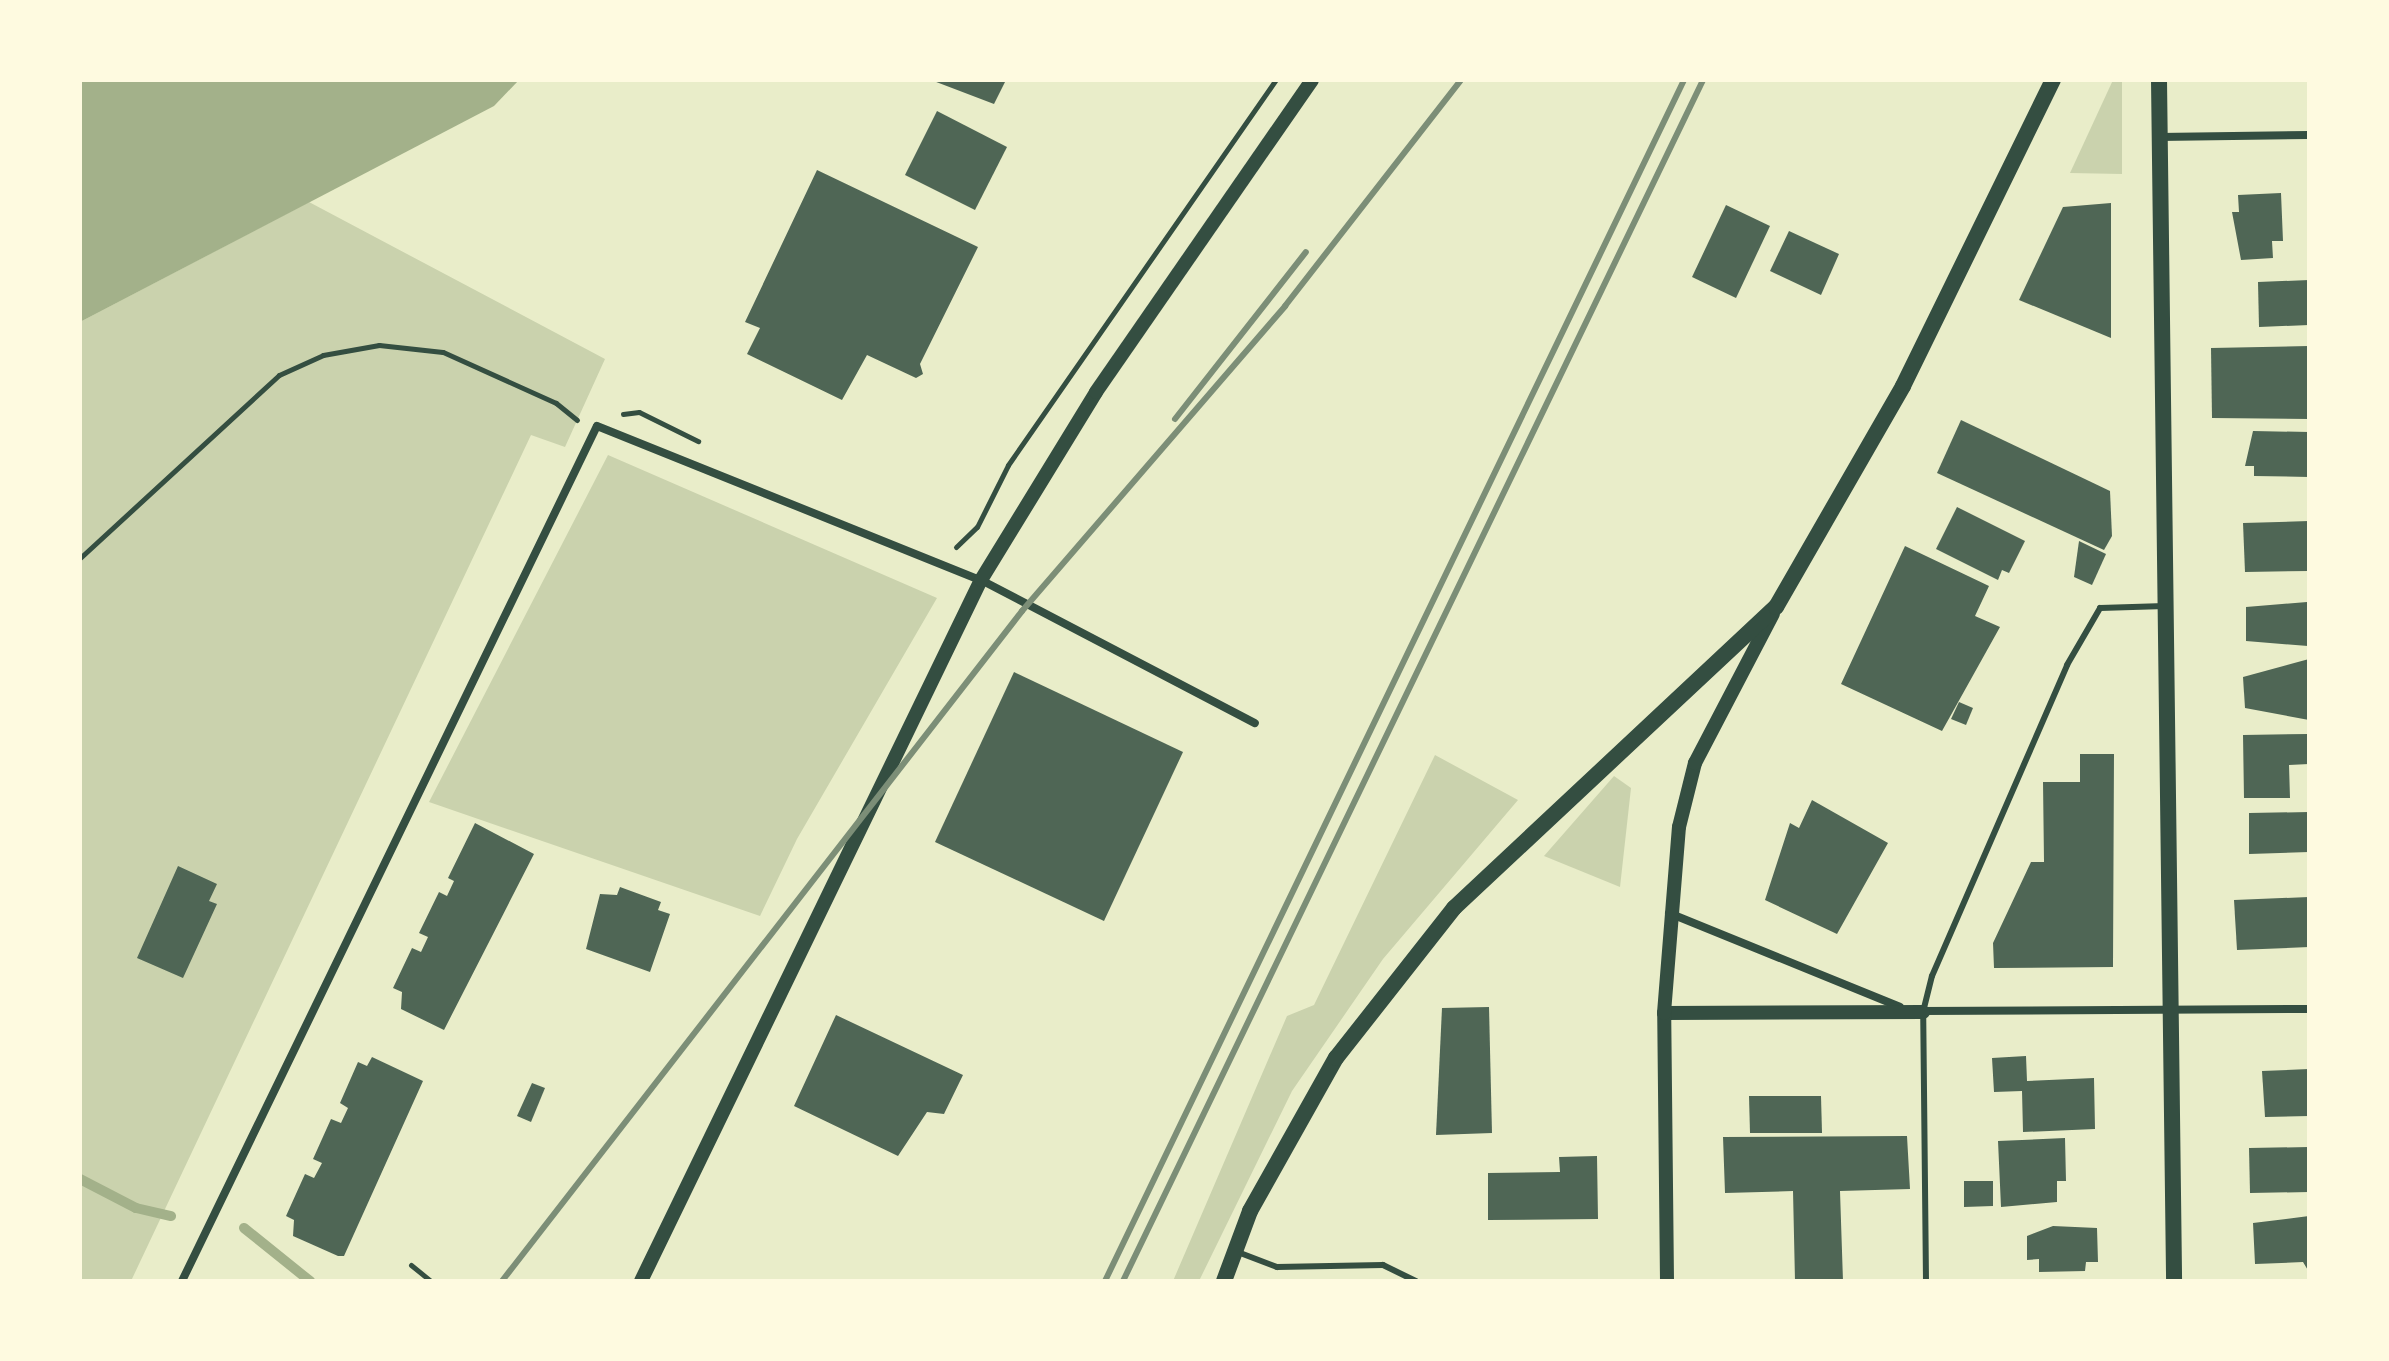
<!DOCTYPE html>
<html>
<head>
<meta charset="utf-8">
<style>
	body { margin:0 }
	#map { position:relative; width:2389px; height:1361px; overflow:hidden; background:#e9edc9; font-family:Signika,sans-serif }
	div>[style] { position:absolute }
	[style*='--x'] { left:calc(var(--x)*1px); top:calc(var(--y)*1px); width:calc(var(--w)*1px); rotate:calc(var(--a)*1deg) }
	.green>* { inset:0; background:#cad2ad }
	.water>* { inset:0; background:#a3b18a }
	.stream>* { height:10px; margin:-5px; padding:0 5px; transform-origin:5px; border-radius:5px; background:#a3b18a }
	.building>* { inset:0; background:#4f6655 }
	.path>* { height:5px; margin:-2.5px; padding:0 2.5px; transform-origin:2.5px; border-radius:2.5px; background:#344e41 }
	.service>* { height:6px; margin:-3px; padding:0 3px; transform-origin:3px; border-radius:3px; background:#344e41 }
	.minor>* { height:8px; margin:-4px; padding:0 4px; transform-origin:4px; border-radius:4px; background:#344e41 }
	.tertiary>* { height:14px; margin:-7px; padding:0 7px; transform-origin:7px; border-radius:7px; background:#344e41 }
	.secondary>* { height:16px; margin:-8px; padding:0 8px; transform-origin:8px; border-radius:8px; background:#344e41 }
	.rail>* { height:6px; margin:-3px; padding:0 3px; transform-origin:3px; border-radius:3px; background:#7c8e77 }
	span { translate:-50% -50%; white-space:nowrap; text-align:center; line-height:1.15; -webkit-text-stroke:6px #fefae0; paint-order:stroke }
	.frame { position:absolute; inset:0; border:82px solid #fefae0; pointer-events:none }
</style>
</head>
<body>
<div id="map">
	<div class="green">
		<i style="clip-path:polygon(2113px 80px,2122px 80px,2122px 174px,2070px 173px)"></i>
		<i style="clip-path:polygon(309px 202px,605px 359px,565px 447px,531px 435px,131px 1281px,81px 1281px,80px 322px)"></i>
		<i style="clip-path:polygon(608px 455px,937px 598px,797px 839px,760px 916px,429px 802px)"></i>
		<i style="clip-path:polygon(1435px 755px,1518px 800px,1383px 959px,1292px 1091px,1199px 1281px,1173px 1281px,1287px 1016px,1314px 1005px)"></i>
		<i style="clip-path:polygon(1614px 776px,1631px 788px,1620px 887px,1544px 856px)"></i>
	</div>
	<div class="water">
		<i style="clip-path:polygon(80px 80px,519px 80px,494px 106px,80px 322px)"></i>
	</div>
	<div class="stream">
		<i style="--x:80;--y:1179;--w:63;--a:27.4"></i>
		<i style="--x:136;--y:1208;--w:36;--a:13"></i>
		<i style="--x:244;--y:1228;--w:85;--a:38.8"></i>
	</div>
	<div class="building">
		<i style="clip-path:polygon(931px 80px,1006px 80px,994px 104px)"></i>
		<i style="clip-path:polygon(937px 111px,1007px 147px,975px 210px,905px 175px)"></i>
		<i style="clip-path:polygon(817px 170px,978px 247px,920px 364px,923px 374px,916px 378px,867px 355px,842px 400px,747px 354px,760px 328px,745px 322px)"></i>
		<i style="clip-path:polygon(2281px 193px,2283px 241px,2272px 241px,2273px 258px,2241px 260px,2232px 212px,2239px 212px,2238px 195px)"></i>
		<i style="clip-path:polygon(2111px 203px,2111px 338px,2019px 300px,2063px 207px)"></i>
		<i style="clip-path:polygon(1726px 205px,1770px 226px,1736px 298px,1692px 277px)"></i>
		<i style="clip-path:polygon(1789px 231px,1839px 254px,1821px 295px,1770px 271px)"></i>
		<i style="clip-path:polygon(2309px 280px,2309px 325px,2259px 327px,2258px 282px)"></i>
		<i style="clip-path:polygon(2309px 346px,2309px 419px,2212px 418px,2211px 348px)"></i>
		<i style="clip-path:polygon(1961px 420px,2110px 491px,2112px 536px,2104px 550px,1937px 473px)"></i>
		<i style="clip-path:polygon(2253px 431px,2309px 432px,2309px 477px,2254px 476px,2254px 466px,2245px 466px)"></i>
		<i style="clip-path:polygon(1957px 507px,2025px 541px,2009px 573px,2002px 570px,1998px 580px,1936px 549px)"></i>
		<i style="clip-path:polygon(2309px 521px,2309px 571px,2245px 572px,2243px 523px)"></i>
		<i style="clip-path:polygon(2079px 541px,2106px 554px,2092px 585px,2074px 577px)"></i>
		<i style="clip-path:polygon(1905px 546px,1989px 586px,1975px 616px,2000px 627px,1942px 731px,1841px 684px)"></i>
		<i style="clip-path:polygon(2307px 602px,2308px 646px,2246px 641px,2246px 607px)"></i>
		<i style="clip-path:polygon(2309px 659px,2309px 720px,2245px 708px,2243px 677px)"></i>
		<i style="clip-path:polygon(1014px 672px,1183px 752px,1104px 921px,935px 842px)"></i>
		<i style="clip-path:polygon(1959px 702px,1973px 708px,1966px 725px,1951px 719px)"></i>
		<i style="clip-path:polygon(2309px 734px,2309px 764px,2289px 765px,2290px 798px,2244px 798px,2243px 735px)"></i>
		<i style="clip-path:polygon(2080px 754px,2114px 754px,2113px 967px,1994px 968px,1993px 943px,2031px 862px,2044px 862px,2043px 782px,2080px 782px)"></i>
		<i style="clip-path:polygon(1812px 800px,1888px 843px,1837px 934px,1765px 900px,1790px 823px,1799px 828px)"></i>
		<i style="clip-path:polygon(2309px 812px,2309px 852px,2249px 854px,2249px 813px)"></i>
		<i style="clip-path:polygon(475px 823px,534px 854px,444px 1030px,401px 1009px,402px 992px,393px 988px,412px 948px,421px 952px,428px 937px,419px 933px,439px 892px,447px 896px,454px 881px,448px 878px)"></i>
		<i style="clip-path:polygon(178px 866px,217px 884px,209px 901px,217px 904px,183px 978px,137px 958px)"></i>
		<i style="clip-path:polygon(620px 887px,661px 902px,658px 910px,670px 914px,650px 972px,586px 949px,600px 894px,617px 895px)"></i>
		<i style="clip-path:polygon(2309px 897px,2309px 947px,2237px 950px,2234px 900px)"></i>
		<i style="clip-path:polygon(1489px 1007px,1492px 1133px,1436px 1135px,1442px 1008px)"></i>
		<i style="clip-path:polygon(836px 1015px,963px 1075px,944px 1114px,927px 1112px,898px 1156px,794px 1106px)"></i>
		<i style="clip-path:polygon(2026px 1056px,2027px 1081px,2094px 1078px,2095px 1129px,2023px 1132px,2022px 1091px,1994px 1092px,1992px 1058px)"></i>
		<i style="clip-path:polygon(372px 1057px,423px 1081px,344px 1256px,338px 1256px,293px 1236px,294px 1220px,286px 1216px,305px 1174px,314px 1178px,322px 1163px,313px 1159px,331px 1119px,341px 1123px,348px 1108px,340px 1103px,358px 1062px,367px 1066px)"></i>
		<i style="clip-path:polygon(2309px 1069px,2309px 1116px,2265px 1117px,2262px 1071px)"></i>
		<i style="clip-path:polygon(532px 1083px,545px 1088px,531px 1122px,517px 1116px)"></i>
		<i style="clip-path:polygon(1749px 1096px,1821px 1096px,1822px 1133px,1750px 1133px)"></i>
		<i style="clip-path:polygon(1907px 1136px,1910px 1189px,1840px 1191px,1843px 1281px,1795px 1281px,1793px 1191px,1725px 1193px,1723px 1137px)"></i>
		<i style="clip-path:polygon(2065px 1138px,2066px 1181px,2057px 1181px,2057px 1202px,2001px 1207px,1998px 1141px)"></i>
		<i style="clip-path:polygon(2309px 1147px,2309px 1192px,2250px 1193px,2249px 1148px)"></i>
		<i style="clip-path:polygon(1597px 1156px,1598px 1219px,1488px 1220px,1488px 1173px,1560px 1172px,1559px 1157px)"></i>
		<i style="clip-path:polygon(1964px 1181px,1993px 1181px,1993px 1206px,1964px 1207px)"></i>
		<i style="clip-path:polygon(2309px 1216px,2309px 1272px,2303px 1262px,2255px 1264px,2253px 1223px)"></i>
		<i style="clip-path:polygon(2053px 1226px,2097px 1228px,2098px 1262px,2086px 1262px,2085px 1271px,2039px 1272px,2039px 1259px,2027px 1260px,2027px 1236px)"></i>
	</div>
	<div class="path">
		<i style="--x:623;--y:414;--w:16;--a:-7"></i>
		<i style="--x:639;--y:412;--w:66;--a:26.2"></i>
		<i style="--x:956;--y:547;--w:29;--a:-44"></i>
		<i style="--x:977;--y:527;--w:69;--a:-63.4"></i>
		<i style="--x:1008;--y:465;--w:469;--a:-55.2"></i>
		<i style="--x:80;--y:558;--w:270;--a:-42.6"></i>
		<i style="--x:279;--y:375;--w:48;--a:-24.4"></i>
		<i style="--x:323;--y:355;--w:57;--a:-10.1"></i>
		<i style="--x:379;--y:345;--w:64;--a:6.2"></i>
		<i style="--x:443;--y:352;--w:124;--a:24.3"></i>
		<i style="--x:556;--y:403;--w:27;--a:39"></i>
		<i style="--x:411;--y:1265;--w:26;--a:39"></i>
	</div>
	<div class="service">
		<i style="--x:1235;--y:1251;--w:45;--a:20.9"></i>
		<i style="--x:1277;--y:1267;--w:106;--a:-1.1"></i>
		<i style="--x:1383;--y:1265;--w:37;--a:26"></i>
		<i style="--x:1926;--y:1281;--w:269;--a:-90.6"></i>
		<i style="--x:1923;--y:1012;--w:37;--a:-76"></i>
		<i style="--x:1932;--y:976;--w:339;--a:-66.5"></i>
		<i style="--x:2067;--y:665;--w:66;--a:-59.9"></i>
		<i style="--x:2100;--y:608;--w:65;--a:-1.8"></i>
	</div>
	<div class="minor">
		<i style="--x:2159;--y:137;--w:150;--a:-0.8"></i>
		<i style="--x:1669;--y:913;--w:249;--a:22.1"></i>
		<i style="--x:1921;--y:1011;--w:388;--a:-0.3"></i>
		<i style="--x:182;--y:1281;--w:950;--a:-64.11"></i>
		<i style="--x:597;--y:426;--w:414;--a:21.9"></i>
		<i style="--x:981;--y:580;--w:309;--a:27.6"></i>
	</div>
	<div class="tertiary">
		<i style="--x:1664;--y:1013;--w:259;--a:-0.2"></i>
		<i style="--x:641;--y:1281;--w:779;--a:-64.13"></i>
		<i style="--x:981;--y:580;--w:220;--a:-58.5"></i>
		<i style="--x:1096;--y:392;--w:379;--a:-55.3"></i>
		<i style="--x:1667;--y:1281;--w:268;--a:-90.6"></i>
		<i style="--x:1664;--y:1013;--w:187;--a:-85.4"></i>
		<i style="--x:1679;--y:827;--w:66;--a:-76"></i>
		<i style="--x:1695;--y:763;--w:168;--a:-62.4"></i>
	</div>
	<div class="secondary">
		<i style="--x:2159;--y:80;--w:1201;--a:89.28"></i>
		<i style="--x:1224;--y:1281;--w:75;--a:-69.6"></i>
		<i style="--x:1250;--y:1211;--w:176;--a:-60.7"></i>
		<i style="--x:1336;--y:1058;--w:191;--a:-51.8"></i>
		<i style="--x:1454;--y:908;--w:441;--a:-43.1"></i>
		<i style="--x:1776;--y:607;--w:255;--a:-60.1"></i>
		<i style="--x:1903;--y:386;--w:341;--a:-63.9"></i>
	</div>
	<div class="rail">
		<i style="--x:1175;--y:419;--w:212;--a:-51.9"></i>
		<i style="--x:502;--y:1281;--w:848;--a:-52.18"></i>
		<i style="--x:1022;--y:611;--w:403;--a:-49.2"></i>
		<i style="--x:1285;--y:306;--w:286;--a:-52.1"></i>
		<i style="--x:1105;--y:1281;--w:1333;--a:-64.26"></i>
		<i style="--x:1123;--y:1281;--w:1334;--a:-64.22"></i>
	</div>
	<div class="frame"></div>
</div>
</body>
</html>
